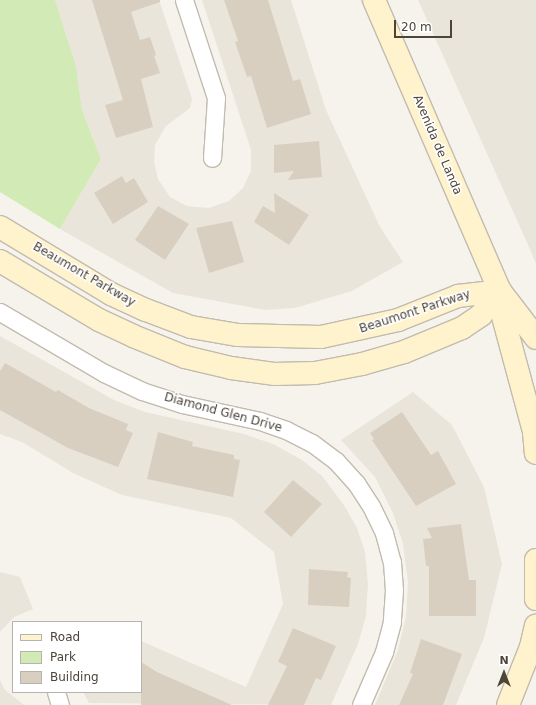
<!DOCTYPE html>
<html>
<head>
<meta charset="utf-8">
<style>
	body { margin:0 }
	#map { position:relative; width:536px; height:705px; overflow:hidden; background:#f6f3ec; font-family:"DejaVu Sans",sans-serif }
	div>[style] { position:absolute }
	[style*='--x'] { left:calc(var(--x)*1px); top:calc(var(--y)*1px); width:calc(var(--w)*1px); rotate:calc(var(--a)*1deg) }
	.residential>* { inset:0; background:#eae5da }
	.green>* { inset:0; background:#d2eab5 }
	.building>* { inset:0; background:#d8cfc1 }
	.roads { filter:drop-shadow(1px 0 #c2bbae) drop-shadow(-1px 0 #c2bbae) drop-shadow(0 1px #c2bbae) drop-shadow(0 -1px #c2bbae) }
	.street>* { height:17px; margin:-8.5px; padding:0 8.5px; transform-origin:8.5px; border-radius:8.5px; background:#fff }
	.secondary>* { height:22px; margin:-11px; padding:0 11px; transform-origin:11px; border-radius:11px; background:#fff3cd }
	span { translate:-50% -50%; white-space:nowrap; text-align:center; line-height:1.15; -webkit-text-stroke:3px #fff; paint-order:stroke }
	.street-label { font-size:12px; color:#4b4439 }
	.legend { position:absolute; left:12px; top:621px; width:130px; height:72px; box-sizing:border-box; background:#fff; border:1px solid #b7b4b0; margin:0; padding:5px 7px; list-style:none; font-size:12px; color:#4b4439 }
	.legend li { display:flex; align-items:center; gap:8px; height:20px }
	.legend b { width:20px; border:1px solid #b7b4b0 }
	.north { position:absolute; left:484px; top:653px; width:40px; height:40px; -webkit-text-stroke:3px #fff; paint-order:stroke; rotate:0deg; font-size:11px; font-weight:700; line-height:16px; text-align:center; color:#4b4439 }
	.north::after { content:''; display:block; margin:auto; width:14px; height:18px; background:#4b4439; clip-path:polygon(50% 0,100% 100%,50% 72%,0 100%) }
	.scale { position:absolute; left:394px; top:20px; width:58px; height:18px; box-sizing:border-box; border:2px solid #4b4439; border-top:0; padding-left:5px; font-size:12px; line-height:14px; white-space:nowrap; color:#4b4439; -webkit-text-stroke:3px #fff; paint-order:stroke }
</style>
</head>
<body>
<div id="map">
	<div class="residential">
		<i style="clip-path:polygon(55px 0,159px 0,192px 99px,190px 108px,166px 126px,155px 145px,154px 162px,158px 179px,170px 197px,187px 206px,209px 208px,229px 201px,243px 188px,251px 171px,251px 150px,202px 0,291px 0,326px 110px,380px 227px,403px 262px,352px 291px,295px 308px,265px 310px,173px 293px,60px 229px,101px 159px,82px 110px,76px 66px)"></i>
		<i style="clip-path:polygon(418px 0,536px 0,536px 264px,529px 247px)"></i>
		<i style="clip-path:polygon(0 336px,114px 400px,145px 412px,244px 434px,273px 444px,302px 460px,322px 476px,344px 505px,357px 528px,365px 552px,368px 584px,366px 616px,358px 644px,331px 705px,89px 703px,83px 692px,141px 692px,141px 641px,246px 687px,283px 604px,274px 552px,231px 518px,122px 495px,73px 473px,22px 442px,0 434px)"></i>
		<i style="clip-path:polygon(413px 392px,452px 425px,484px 487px,502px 564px,484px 638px,456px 705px,375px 705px,398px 650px,406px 617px,408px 582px,403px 544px,393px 513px,375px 477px,341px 440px)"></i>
		<i style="clip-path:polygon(0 572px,20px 577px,33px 609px,14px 617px,0 632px)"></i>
		<i style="clip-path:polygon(0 680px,5px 690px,24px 705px,0 705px)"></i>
	</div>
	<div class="green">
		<i style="clip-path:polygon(0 0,55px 0,76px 66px,82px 110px,101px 159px,60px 229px,0 192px)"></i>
	</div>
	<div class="building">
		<i style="clip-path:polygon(92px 0,160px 0,160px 2px,131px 12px,140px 40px,150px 37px,156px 55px,154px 56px,160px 73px,141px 79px,153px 127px,116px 138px,105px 105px,123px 100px)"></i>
		<i style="clip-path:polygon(224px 0,268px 0,293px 81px,300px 79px,311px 114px,267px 128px,251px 76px,247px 77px,235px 42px,238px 41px)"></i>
		<i style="clip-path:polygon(319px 141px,322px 177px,288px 180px,294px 171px,274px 173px,274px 145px)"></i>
		<i style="clip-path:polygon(122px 176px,126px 183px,134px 178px,148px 202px,113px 224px,94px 193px)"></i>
		<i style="clip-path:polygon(274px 193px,309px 215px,289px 245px,254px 222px,263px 206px,275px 213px)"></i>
		<i style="clip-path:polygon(158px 206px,189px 224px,165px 260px,135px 240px)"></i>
		<i style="clip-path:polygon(232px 221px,244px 262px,209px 273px,196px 228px)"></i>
		<i style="clip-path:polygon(5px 363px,56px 392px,58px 390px,89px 408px,128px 424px,126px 430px,133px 433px,118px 467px,68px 448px,0 410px,0 371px)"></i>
		<i style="clip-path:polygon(402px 412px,431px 455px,438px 451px,456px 484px,416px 506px,372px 440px,374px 439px,370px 433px)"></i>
		<i style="clip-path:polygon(158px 432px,193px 442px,192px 446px,234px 455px,234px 459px,240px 460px,233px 497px,147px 479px)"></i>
		<i style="clip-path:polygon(293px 480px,322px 504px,291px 537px,264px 512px)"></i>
		<i style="clip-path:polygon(461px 524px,469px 580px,476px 580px,476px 616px,429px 616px,429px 566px,426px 566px,423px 539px,432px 538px,427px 528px)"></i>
		<i style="clip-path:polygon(309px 569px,348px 572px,347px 577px,351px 578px,349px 607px,308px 605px)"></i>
		<i style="clip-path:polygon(293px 628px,336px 646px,321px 680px,316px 678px,304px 705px,268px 705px,287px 666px,278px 662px)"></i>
		<i style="clip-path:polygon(421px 639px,462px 654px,443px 705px,399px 705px,413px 674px,410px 673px)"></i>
		<i style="clip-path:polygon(141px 662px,157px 672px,232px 705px,141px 705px)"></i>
	</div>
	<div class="roads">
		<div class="street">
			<i style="--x:184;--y:0;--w:103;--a:71.9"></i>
			<i style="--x:216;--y:98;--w:60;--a:93.8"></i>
			<i style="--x:0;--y:312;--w:121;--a:30.4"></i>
			<i style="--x:104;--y:373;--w:42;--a:25.3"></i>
			<i style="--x:142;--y:391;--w:42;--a:18"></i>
			<i style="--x:182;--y:404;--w:80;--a:12.3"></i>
			<i style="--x:260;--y:421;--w:28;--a:19"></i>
			<i style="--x:286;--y:430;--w:29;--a:27"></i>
			<i style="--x:312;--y:443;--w:30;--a:37"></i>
			<i style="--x:336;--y:461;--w:30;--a:48"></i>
			<i style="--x:356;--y:483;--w:27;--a:57"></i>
			<i style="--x:371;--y:506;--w:30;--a:64"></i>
			<i style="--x:384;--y:533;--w:30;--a:75"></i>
			<i style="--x:392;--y:562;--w:28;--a:86"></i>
			<i style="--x:394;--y:590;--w:32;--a:94"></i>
			<i style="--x:392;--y:622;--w:31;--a:105"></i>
			<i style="--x:384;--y:652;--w:58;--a:113.5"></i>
			<i style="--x:56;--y:692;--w:14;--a:73"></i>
		</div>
		<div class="secondary">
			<i style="--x:374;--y:0;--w:317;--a:66.6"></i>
			<i style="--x:500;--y:291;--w:59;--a:52.5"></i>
			<i style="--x:0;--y:227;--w:130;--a:31.1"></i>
			<i style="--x:111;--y:294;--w:38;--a:25"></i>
			<i style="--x:146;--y:310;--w:48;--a:20.7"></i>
			<i style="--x:191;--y:327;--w:48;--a:9.7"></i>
			<i style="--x:238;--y:335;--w:83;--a:1.4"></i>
			<i style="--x:321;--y:337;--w:79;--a:-12.4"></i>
			<i style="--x:398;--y:320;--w:65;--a:-21.8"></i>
			<i style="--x:458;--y:296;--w:42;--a:-6.8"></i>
			<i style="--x:0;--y:261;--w:115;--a:30.8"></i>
			<i style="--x:99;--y:320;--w:38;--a:25"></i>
			<i style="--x:133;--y:336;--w:56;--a:22"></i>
			<i style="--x:185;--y:357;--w:47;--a:13.4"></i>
			<i style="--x:231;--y:368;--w:43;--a:7.9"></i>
			<i style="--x:274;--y:374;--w:41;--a:-1.4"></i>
			<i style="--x:315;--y:373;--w:48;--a:-10.8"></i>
			<i style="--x:362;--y:364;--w:44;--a:-15.9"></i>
			<i style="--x:404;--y:352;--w:63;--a:-22.5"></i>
			<i style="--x:462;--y:328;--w:23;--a:-34"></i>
			<i style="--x:481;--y:315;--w:31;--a:-52"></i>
			<i style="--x:500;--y:291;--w:22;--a:85"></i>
			<i style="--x:502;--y:313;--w:123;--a:74.9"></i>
			<i style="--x:534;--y:432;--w:21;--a:85"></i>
			<i style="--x:536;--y:560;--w:39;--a:90"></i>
			<i style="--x:508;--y:705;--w:62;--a:-68.4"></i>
			<i style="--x:531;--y:647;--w:22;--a:-77"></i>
		</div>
	</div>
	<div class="street-label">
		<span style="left:437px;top:145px;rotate:67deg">Avenida de Landa</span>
		<span style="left:84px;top:275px;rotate:30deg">Beaumont Parkway</span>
		<span style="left:415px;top:312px;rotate:-18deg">Beaumont Parkway</span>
		<span style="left:223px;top:413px;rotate:15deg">Diamond Glen Drive</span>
	</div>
	<ul class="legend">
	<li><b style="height:5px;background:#fff3cd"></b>Road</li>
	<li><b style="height:11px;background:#d2eab5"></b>Park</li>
	<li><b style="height:11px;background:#d8cfc1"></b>Building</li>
	</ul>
	<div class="north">N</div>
	<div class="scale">20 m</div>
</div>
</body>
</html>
